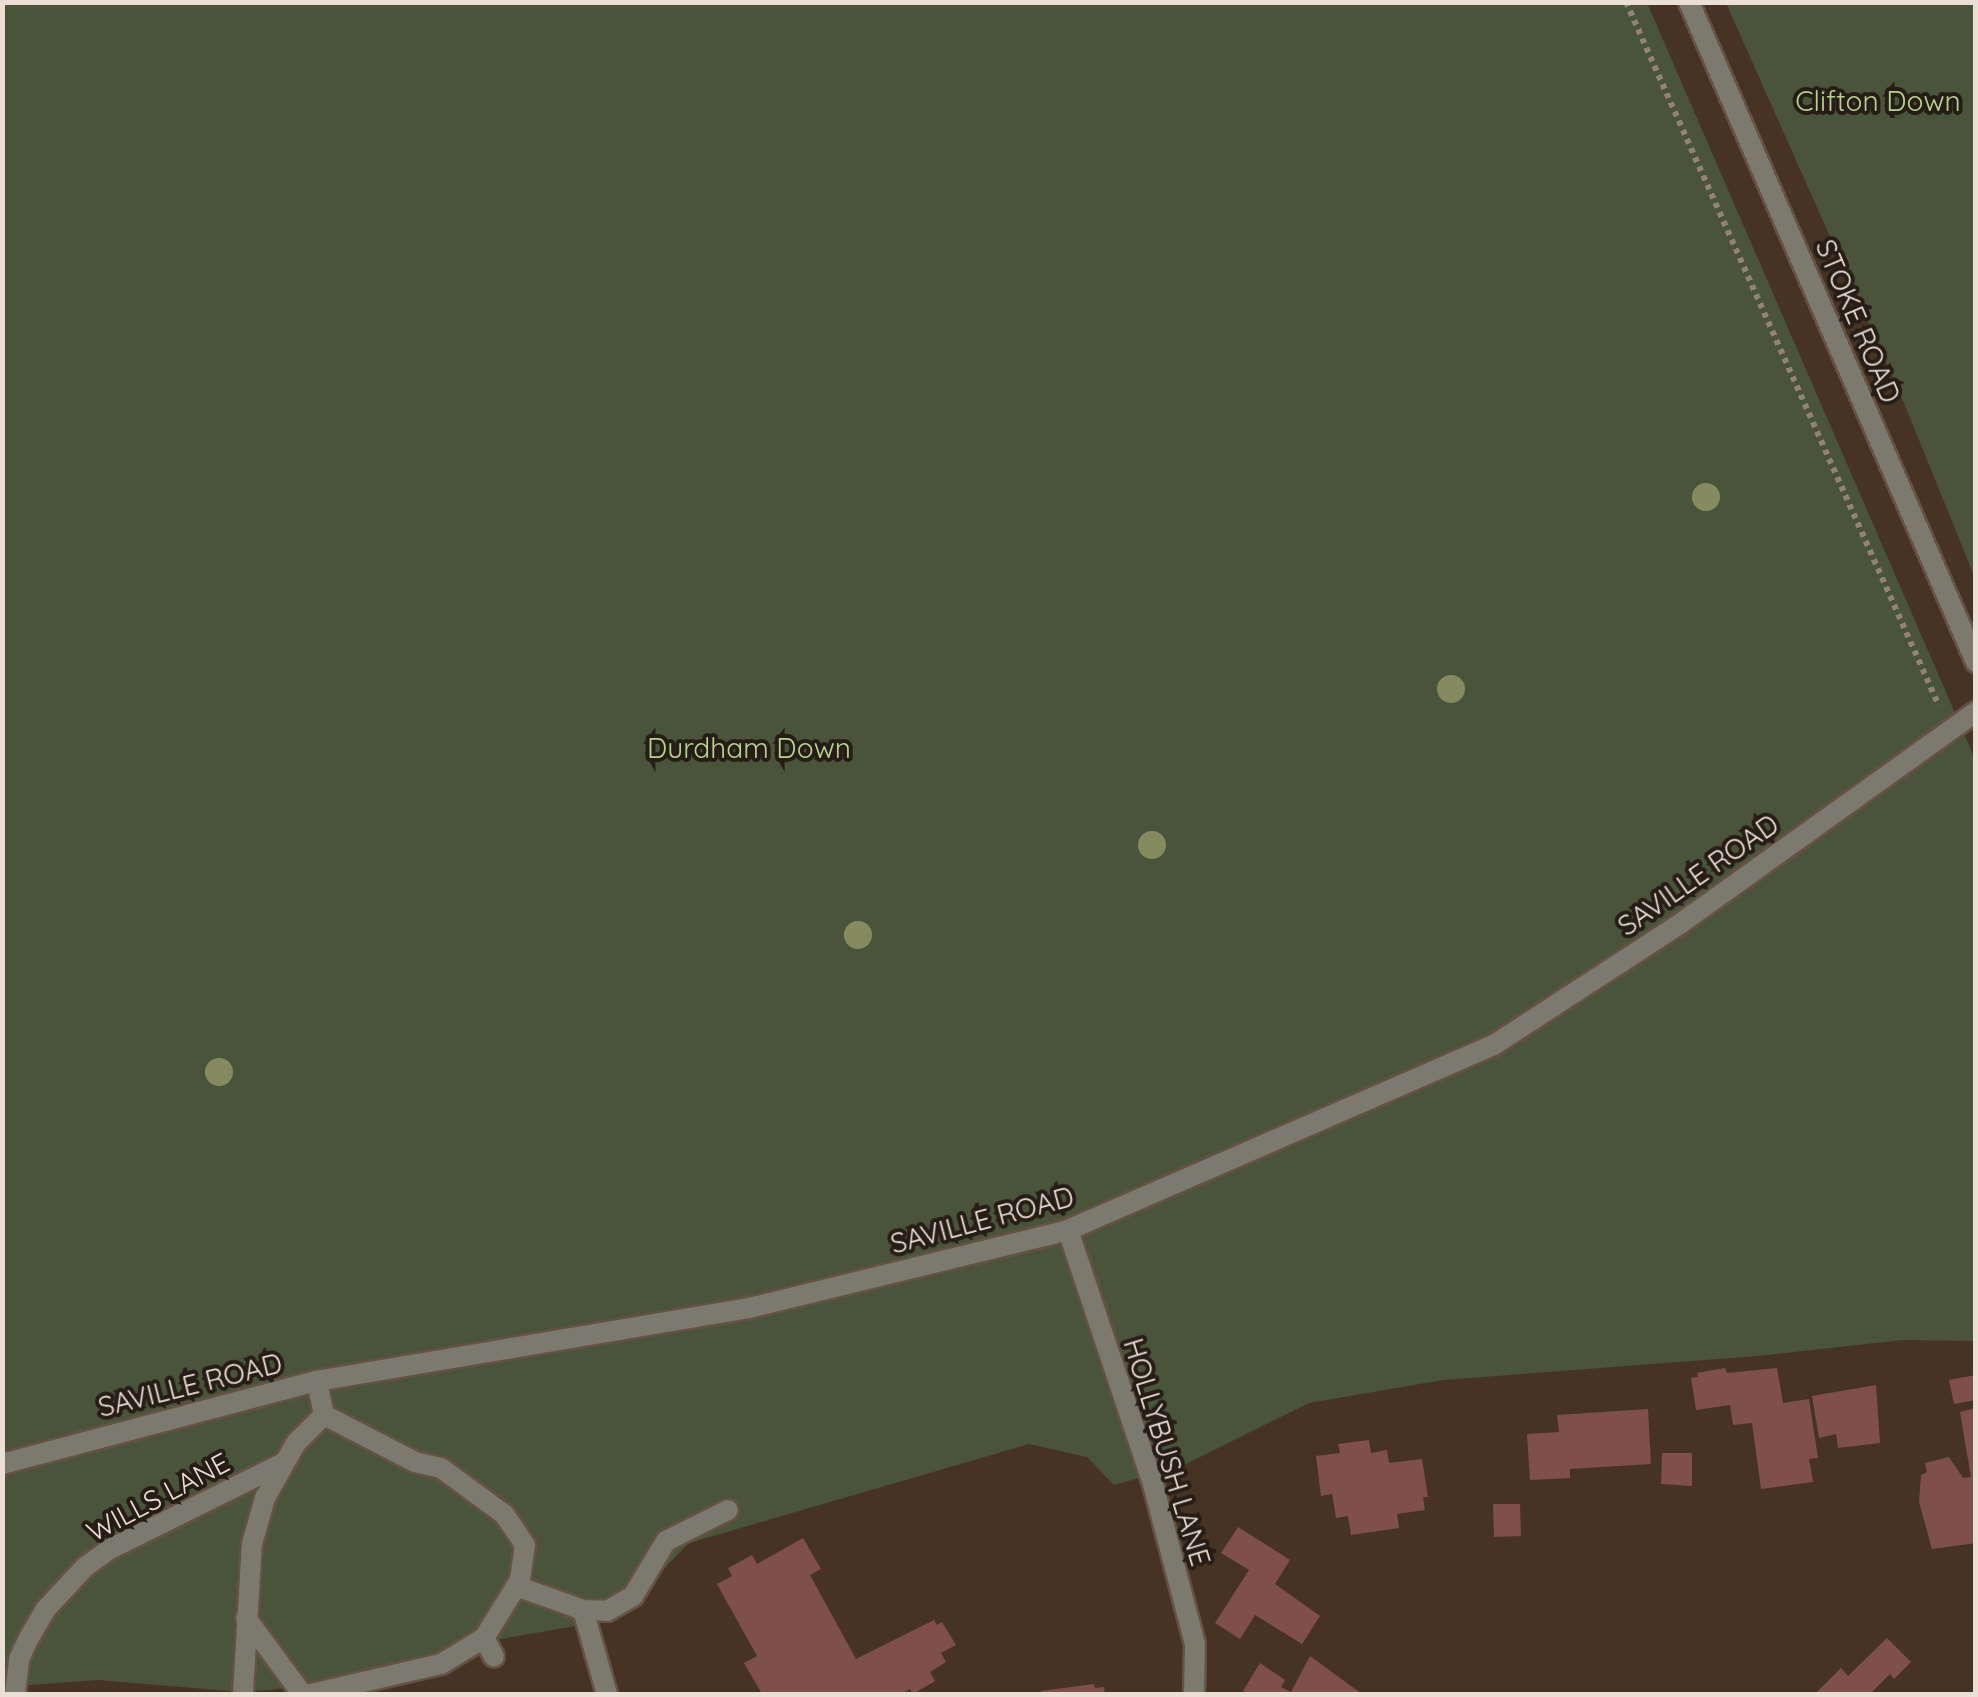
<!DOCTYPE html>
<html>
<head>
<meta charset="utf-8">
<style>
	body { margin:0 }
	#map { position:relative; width:1978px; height:1697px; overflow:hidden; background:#473324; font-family:Quicksand,sans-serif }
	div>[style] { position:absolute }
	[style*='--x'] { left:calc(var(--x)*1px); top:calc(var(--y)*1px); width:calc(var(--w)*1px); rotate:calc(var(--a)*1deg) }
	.green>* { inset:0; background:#4a543b }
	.building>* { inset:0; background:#7e5049 }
	.path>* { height:6px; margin-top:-3px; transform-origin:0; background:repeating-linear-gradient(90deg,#938377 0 5px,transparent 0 10px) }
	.roads { filter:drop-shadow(2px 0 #655244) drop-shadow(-2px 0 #655244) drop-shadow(0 2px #655244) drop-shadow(0 -2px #655244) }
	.lane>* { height:20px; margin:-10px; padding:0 10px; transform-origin:10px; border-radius:10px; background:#7c796e }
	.street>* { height:20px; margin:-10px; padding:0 10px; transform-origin:10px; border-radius:10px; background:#7c796e }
	.trees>* { width:28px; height:28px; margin:-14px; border-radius:50%; background:#858a5f }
	span { translate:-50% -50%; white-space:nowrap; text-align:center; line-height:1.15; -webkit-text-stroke:8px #261d16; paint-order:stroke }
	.park-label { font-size:28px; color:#b7d290 }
	.street-label { font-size:28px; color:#ebded5 }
	.frame { position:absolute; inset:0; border:5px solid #ebded5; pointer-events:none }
</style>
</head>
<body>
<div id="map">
	<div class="green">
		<i style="clip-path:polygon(3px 3px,1647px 3px,1975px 759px,1975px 1341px,1903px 1340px,1758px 1356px,1443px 1380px,1309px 1403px,1184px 1465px,1114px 1485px,1087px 1457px,1029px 1444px,689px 1543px,615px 1619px,455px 1647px,337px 1684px,241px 1692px,98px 1680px,3px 1687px)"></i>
		<i style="clip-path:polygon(1726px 3px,1975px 3px,1975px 578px,1904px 403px)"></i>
	</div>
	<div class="building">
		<i style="clip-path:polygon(1725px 1368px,1727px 1373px,1777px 1368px,1783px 1403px,1809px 1399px,1818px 1458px,1809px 1459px,1813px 1482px,1761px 1489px,1752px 1423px,1733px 1425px,1730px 1405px,1696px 1410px,1691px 1378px,1698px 1377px,1697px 1373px)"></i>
		<i style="clip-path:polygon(1976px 1375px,1976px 1400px,1954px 1404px,1949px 1380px)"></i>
		<i style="clip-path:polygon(1876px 1385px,1880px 1443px,1838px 1448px,1836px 1434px,1819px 1438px,1812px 1396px)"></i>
		<i style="clip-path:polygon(1976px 1408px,1976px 1543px,1932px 1549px,1919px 1502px,1921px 1475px,1927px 1472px,1925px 1463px,1949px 1457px,1963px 1478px,1971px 1477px,1960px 1412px)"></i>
		<i style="clip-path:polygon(1648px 1409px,1651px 1464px,1570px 1469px,1570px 1478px,1530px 1480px,1527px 1434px,1559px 1432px,1557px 1415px)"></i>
		<i style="clip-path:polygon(1369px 1440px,1371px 1453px,1387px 1450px,1389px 1463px,1422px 1459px,1428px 1497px,1423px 1497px,1425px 1510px,1397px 1514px,1399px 1528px,1351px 1535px,1348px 1516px,1336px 1518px,1332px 1494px,1321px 1496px,1316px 1456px,1340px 1453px,1338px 1444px)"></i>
		<i style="clip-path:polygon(1662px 1453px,1692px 1453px,1692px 1486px,1661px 1484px)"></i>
		<i style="clip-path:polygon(1493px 1504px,1520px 1504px,1521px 1536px,1494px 1537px)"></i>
		<i style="clip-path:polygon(1238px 1527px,1290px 1560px,1275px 1584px,1320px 1616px,1302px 1644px,1255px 1615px,1240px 1639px,1215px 1623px,1249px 1570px,1221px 1553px)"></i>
		<i style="clip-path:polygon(803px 1538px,821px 1569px,810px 1575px,856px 1659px,934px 1620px,937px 1625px,942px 1622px,956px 1645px,941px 1653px,946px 1662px,930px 1672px,935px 1681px,913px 1694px,910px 1689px,901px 1694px,762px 1694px,744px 1663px,757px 1656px,717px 1584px,732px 1576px,728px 1568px,752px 1555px,757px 1564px)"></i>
		<i style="clip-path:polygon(1887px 1638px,1911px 1662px,1894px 1679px,1890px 1674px,1870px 1694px,1815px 1694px,1841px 1668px,1848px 1676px)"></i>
		<i style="clip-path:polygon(1310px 1656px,1362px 1694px,1249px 1694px,1243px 1691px,1260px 1663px,1285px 1680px,1281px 1687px,1291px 1692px)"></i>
		<i style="clip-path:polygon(1094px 1684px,1095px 1688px,1104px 1687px,1105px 1694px,1041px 1694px,1041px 1691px)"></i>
	</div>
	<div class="path">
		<i style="--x:1626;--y:2;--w:770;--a:66.03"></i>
	</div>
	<div class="roads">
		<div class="lane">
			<i style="--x:516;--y:1586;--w:71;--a:19.7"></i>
			<i style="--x:583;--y:1610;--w:24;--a:2"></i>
			<i style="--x:607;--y:1611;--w:30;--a:-30"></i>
			<i style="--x:633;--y:1596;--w:64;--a:-59"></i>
			<i style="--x:666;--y:1541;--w:69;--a:-26.6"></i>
			<i style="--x:583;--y:1610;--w:87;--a:74.1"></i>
			<i style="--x:246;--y:1618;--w:94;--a:53.6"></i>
			<i style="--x:484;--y:1638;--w:21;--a:62"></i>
			<i style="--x:15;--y:1694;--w:35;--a:-83"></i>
			<i style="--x:19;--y:1659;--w:23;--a:-65"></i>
			<i style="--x:29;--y:1638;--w:32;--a:-60"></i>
			<i style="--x:45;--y:1610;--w:59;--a:-47.1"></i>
			<i style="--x:85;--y:1567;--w:31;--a:-36"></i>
			<i style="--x:110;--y:1549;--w:193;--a:-26.4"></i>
			<i style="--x:243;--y:1694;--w:150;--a:-86.6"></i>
			<i style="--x:252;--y:1544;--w:48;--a:-74.2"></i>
			<i style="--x:265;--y:1498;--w:63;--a:-60.6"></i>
			<i style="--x:296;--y:1443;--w:40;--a:-45"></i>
			<i style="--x:311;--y:1694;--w:133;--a:-13"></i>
			<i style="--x:441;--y:1664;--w:50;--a:-31.2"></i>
			<i style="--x:484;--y:1638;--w:68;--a:-58.2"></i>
			<i style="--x:520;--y:1580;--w:35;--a:-82"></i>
			<i style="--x:525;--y:1545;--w:36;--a:-124"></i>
			<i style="--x:505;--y:1515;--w:79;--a:-143.7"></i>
			<i style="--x:441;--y:1468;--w:27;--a:-167"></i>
			<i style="--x:415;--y:1462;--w:102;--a:-152.7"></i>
			<i style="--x:324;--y:1415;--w:35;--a:-102"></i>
		</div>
		<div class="street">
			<i style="--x:1689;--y:2;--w:720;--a:66.5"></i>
			<i style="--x:1068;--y:1230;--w:268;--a:71.5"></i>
			<i style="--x:1153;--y:1484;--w:165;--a:75.3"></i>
			<i style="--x:1195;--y:1644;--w:50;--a:91.1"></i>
			<i style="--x:2;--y:1464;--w:326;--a:-14.8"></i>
			<i style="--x:317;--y:1381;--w:438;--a:-9.6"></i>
			<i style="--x:749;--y:1308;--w:328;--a:-13.7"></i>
			<i style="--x:1068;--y:1230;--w:464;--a:-23.5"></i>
			<i style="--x:1494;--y:1045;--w:223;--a:-33.1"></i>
			<i style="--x:1681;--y:923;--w:363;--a:-35.6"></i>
		</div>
	</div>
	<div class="trees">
		<i style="left:1706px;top:497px"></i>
		<i style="left:1451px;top:689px"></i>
		<i style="left:1152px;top:845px"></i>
		<i style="left:858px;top:935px"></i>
		<i style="left:219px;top:1072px"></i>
	</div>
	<div class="park-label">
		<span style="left:1878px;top:101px">Clifton Down</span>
		<span style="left:749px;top:748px">Durdham Down</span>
	</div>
	<div class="street-label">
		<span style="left:1858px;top:321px;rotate:67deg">STOKE ROAD</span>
		<span style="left:1698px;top:875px;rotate:-35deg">SAVILLE ROAD</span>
		<span style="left:982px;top:1220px;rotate:-15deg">SAVILLE ROAD</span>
		<span style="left:190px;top:1385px;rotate:-14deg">SAVILLE ROAD</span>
		<span style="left:1167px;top:1452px;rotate:73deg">HOLLYBUSH LANE</span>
		<span style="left:158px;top:1497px;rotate:-28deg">WILLS LANE</span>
	</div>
	<div class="frame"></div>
</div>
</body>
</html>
